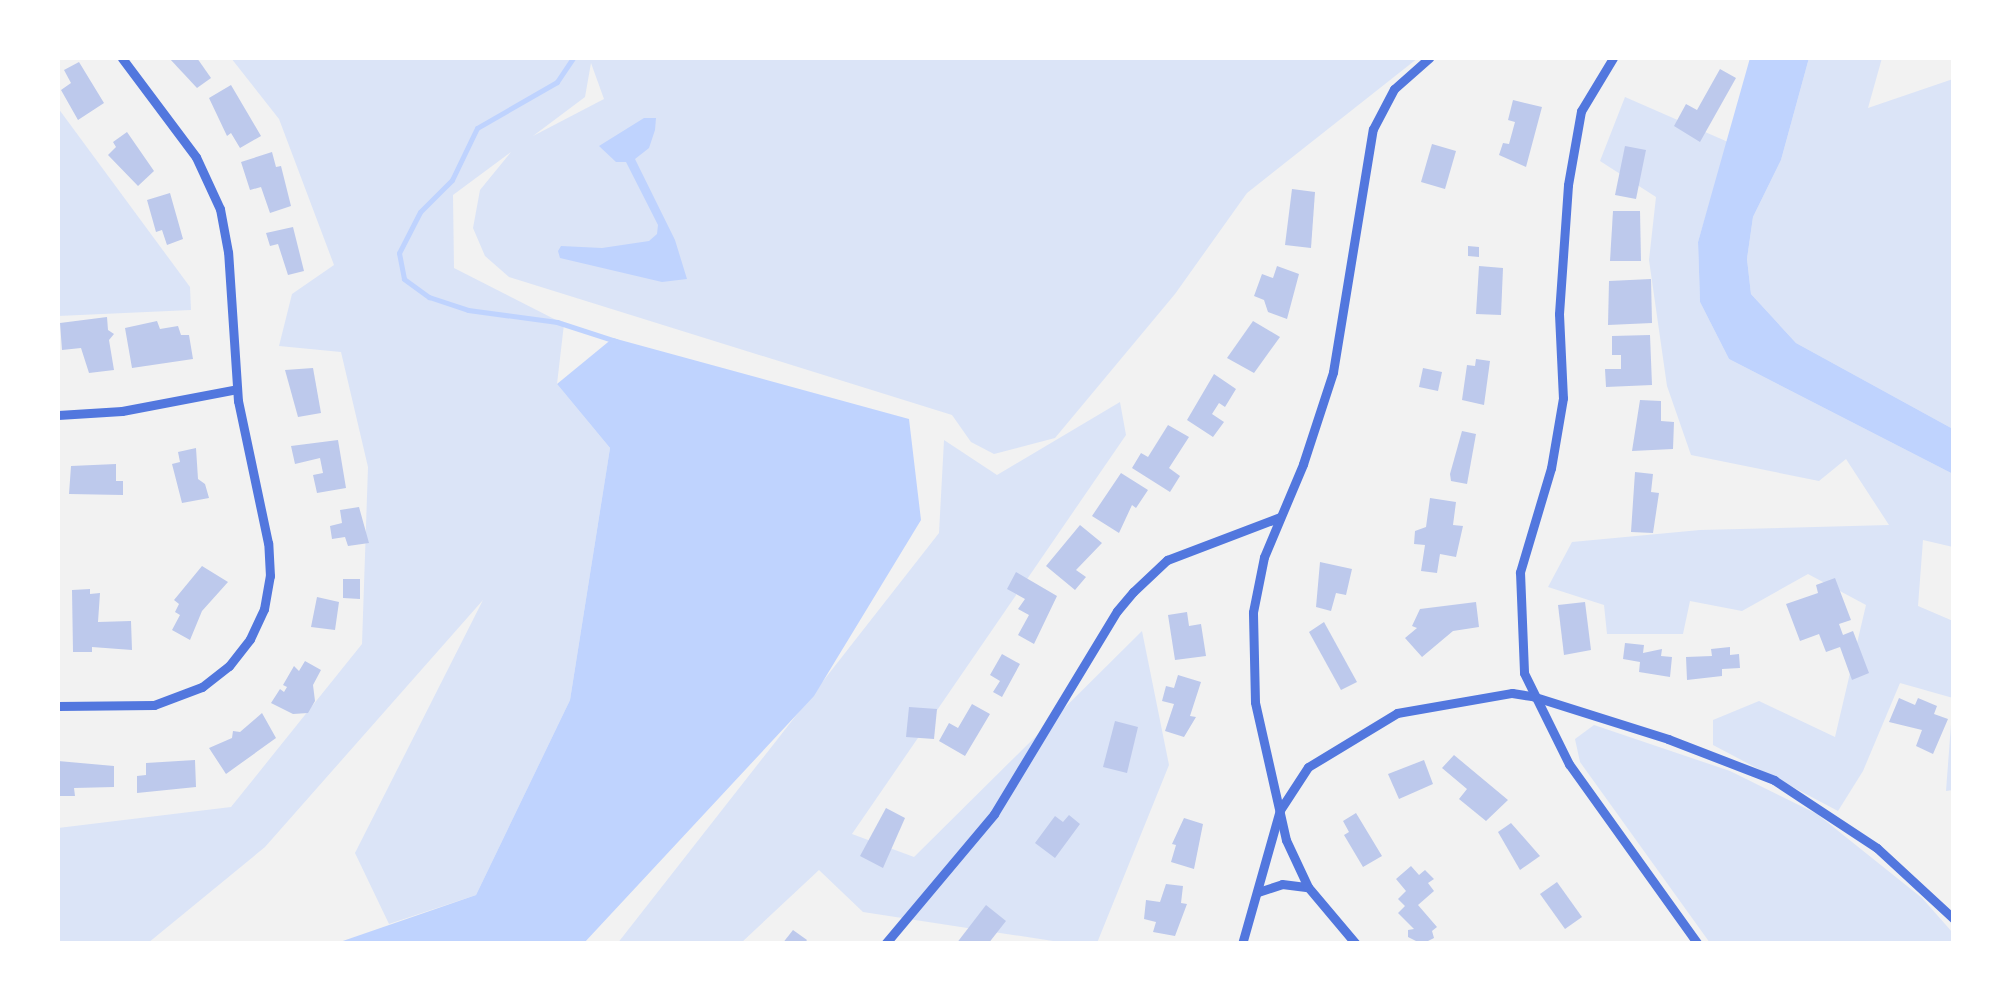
<!DOCTYPE html>
<html>
<head>
<meta charset="utf-8">
<style>
	body { margin:0 }
	#map { position:relative; width:2011px; height:1001px; overflow:hidden; background:#f2f2f2; font-family:"IBM Plex Serif",serif }
	div>[style] { position:absolute }
	[style*='--x'] { left:calc(var(--x)*1px); top:calc(var(--y)*1px); width:calc(var(--w)*1px); rotate:calc(var(--a)*1deg) }
	.green>* { inset:0; background:#dbe4f7 }
	.water>* { inset:0; background:#bfd3fe }
	.stream>* { height:5px; margin:-2.5px; padding:0 2.5px; transform-origin:2.5px; border-radius:2.5px; background:#bfd3fe }
	.building>* { inset:0; background:#bdc9ec }
	.minor>* { height:9px; margin:-4.5px; padding:0 4.5px; transform-origin:4.5px; border-radius:4.5px; background:#5277de }
	span { translate:-50% -50%; white-space:nowrap; text-align:center; line-height:1.15; -webkit-text-stroke:10px #fff; paint-order:stroke }
	.frame { position:absolute; inset:0; border:60px solid #fff; pointer-events:none }
</style>
</head>
<body>
<div id="map">
	<div class="green">
		<i style="clip-path:polygon(evenodd,231px 58px,1418px 58px,1247px 193px,1175px 294px,1055px 438px,994px 454px,971px 442px,952px 415px,509px 277px,485px 256px,473px 228px,480px 190px,511px 152px,453px 195px,454px 268px,564px 324px,557px 384px,610px 448px,570px 700px,476px 895px,389px 924px,355px 853px,483px 600px,265px 847px,148px 943px,58px 943px,58px 828px,231px 807px,362px 644px,368px 467px,341px 352px,279px 346px,292px 294px,334px 265px,279px 119px,231px 58px,591px 63px,604px 99px,533px 136px,585px 97px,591px 63px)"></i>
		<i style="clip-path:polygon(1809px 58px,1882px 58px,1868px 108px,1953px 79px,1953px 429px,1796px 343px,1751px 294px,1747px 259px,1753px 217px,1781px 160px)"></i>
		<i style="clip-path:polygon(1625px 97px,1728px 142px,1698px 242px,1700px 302px,1729px 359px,1953px 474px,1953px 547px,1923px 540px,1918px 606px,1953px 621px,1953px 790px,1946px 791px,1953px 698px,1900px 683px,1863px 771px,1838px 811px,1713px 745px,1713px 720px,1759px 701px,1835px 737px,1866px 605px,1808px 574px,1742px 611px,1690px 601px,1683px 634px,1607px 634px,1604px 605px,1548px 587px,1572px 542px,1700px 530px,1889px 525px,1846px 459px,1819px 481px,1691px 455px,1667px 386px,1649px 260px,1656px 197px,1600px 161px)"></i>
		<i style="clip-path:polygon(58px 108px,190px 287px,191px 310px,58px 316px)"></i>
		<i style="clip-path:polygon(1120px 402px,1126px 435px,852px 834px,914px 857px,1142px 631px,1169px 765px,1097px 943px,1066px 943px,863px 912px,819px 870px,741px 943px,617px 944px,939px 533px,944px 440px,997px 475px)"></i>
		<i style="clip-path:polygon(1594px 725px,1730px 771px,1817px 814px,1922px 898px,1953px 933px,1953px 943px,1710px 943px,1580px 762px,1575px 739px)"></i>
	</div>
	<div class="water">
		<i style="clip-path:polygon(1750px 58px,1809px 58px,1781px 160px,1753px 217px,1747px 259px,1751px 294px,1796px 343px,1953px 429px,1953px 474px,1729px 359px,1700px 302px,1698px 242px)"></i>
		<i style="clip-path:polygon(644px 118px,656px 118px,655px 130px,649px 148px,635px 159px,675px 240px,687px 279px,662px 282px,560px 258px,558px 251px,561px 246px,602px 248px,649px 241px,657px 234px,658px 225px,626px 162px,616px 162px,599px 146px)"></i>
		<i style="clip-path:polygon(613px 338px,909px 419px,921px 520px,814px 696px,584px 943px,337px 943px,476px 895px,570px 700px,610px 448px,557px 384px)"></i>
	</div>
	<div class="stream">
		<i style="--x:573;--y:58;--w:29;--a:124"></i>
		<i style="--x:557;--y:82;--w:92;--a:150.1"></i>
		<i style="--x:477;--y:128;--w:58;--a:115.7"></i>
		<i style="--x:452;--y:180;--w:45;--a:135"></i>
		<i style="--x:420;--y:212;--w:46;--a:117.1"></i>
		<i style="--x:399;--y:253;--w:26;--a:79"></i>
		<i style="--x:404;--y:279;--w:31;--a:36"></i>
		<i style="--x:429;--y:297;--w:41;--a:18.4"></i>
		<i style="--x:468;--y:310;--w:90;--a:7.7"></i>
		<i style="--x:557;--y:322;--w:62;--a:17.9"></i>
	</div>
	<div class="building">
		<i style="clip-path:polygon(169px 58px,197px 58px,211px 78px,197px 88px)"></i>
		<i style="clip-path:polygon(79px 62px,104px 103px,78px 120px,61px 90px,71px 83px,64px 70px)"></i>
		<i style="clip-path:polygon(1720px 69px,1736px 78px,1700px 142px,1674px 126px,1686px 104px,1697px 110px)"></i>
		<i style="clip-path:polygon(231px 85px,261px 136px,240px 148px,231px 133px,227px 136px,209px 98px)"></i>
		<i style="clip-path:polygon(1513px 100px,1542px 107px,1526px 167px,1499px 155px,1503px 143px,1509px 144px,1515px 122px,1508px 120px)"></i>
		<i style="clip-path:polygon(127px 132px,154px 171px,138px 186px,108px 155px,116px 147px,113px 142px)"></i>
		<i style="clip-path:polygon(1432px 144px,1456px 151px,1445px 189px,1421px 182px)"></i>
		<i style="clip-path:polygon(1625px 146px,1646px 150px,1636px 199px,1615px 195px)"></i>
		<i style="clip-path:polygon(272px 152px,276px 167px,281px 166px,291px 206px,270px 213px,261px 187px,250px 190px,241px 162px)"></i>
		<i style="clip-path:polygon(1292px 189px,1315px 192px,1311px 248px,1285px 245px)"></i>
		<i style="clip-path:polygon(170px 193px,183px 239px,167px 245px,162px 230px,156px 232px,147px 200px)"></i>
		<i style="clip-path:polygon(1613px 211px,1640px 211px,1641px 261px,1610px 261px)"></i>
		<i style="clip-path:polygon(293px 227px,304px 271px,288px 275px,278px 244px,270px 246px,266px 233px)"></i>
		<i style="clip-path:polygon(1468px 246px,1479px 247px,1479px 257px,1468px 256px)"></i>
		<i style="clip-path:polygon(1277px 266px,1299px 274px,1287px 319px,1268px 312px,1264px 300px,1254px 296px,1262px 274px,1273px 278px)"></i>
		<i style="clip-path:polygon(1479px 266px,1503px 268px,1501px 315px,1476px 314px)"></i>
		<i style="clip-path:polygon(1651px 279px,1652px 323px,1608px 325px,1609px 281px)"></i>
		<i style="clip-path:polygon(107px 317px,108px 330px,114px 334px,109px 340px,114px 370px,89px 373px,81px 348px,62px 350px,60px 323px)"></i>
		<i style="clip-path:polygon(157px 321px,160px 329px,178px 326px,181px 335px,189px 335px,193px 359px,132px 368px,125px 328px)"></i>
		<i style="clip-path:polygon(1253px 321px,1280px 337px,1254px 373px,1227px 358px)"></i>
		<i style="clip-path:polygon(1650px 335px,1652px 385px,1606px 387px,1605px 369px,1621px 369px,1621px 355px,1612px 355px,1612px 336px)"></i>
		<i style="clip-path:polygon(1476px 359px,1490px 361px,1484px 405px,1462px 400px,1467px 365px,1475px 366px)"></i>
		<i style="clip-path:polygon(313px 368px,321px 413px,298px 417px,285px 370px)"></i>
		<i style="clip-path:polygon(1423px 368px,1442px 372px,1438px 391px,1419px 387px)"></i>
		<i style="clip-path:polygon(1214px 374px,1236px 389px,1225px 407px,1219px 403px,1212px 414px,1224px 422px,1213px 437px,1187px 420px)"></i>
		<i style="clip-path:polygon(1640px 400px,1661px 401px,1661px 421px,1674px 422px,1673px 449px,1632px 451px)"></i>
		<i style="clip-path:polygon(1168px 425px,1189px 437px,1169px 468px,1180px 476px,1170px 492px,1132px 468px,1141px 453px,1148px 457px)"></i>
		<i style="clip-path:polygon(1462px 431px,1476px 434px,1467px 484px,1451px 481px,1450px 474px)"></i>
		<i style="clip-path:polygon(338px 440px,346px 488px,317px 493px,313px 475px,323px 473px,320px 458px,295px 464px,291px 446px)"></i>
		<i style="clip-path:polygon(196px 448px,198px 479px,205px 484px,209px 498px,182px 503px,172px 464px,180px 462px,178px 452px)"></i>
		<i style="clip-path:polygon(116px 464px,116px 481px,123px 481px,123px 495px,69px 494px,71px 466px)"></i>
		<i style="clip-path:polygon(1635px 472px,1653px 474px,1651px 492px,1659px 493px,1653px 533px,1631px 532px)"></i>
		<i style="clip-path:polygon(1121px 473px,1148px 490px,1136px 508px,1132px 505px,1119px 533px,1092px 516px)"></i>
		<i style="clip-path:polygon(1430px 498px,1456px 502px,1453px 525px,1463px 526px,1456px 557px,1440px 554px,1437px 573px,1421px 571px,1425px 545px,1414px 544px,1415px 531px,1426px 527px)"></i>
		<i style="clip-path:polygon(359px 507px,369px 543px,348px 546px,345px 537px,332px 539px,330px 526px,342px 523px,340px 510px)"></i>
		<i style="clip-path:polygon(1080px 525px,1102px 543px,1076px 570px,1086px 577px,1075px 590px,1046px 566px)"></i>
		<i style="clip-path:polygon(1320px 562px,1352px 569px,1346px 595px,1336px 593px,1331px 611px,1316px 607px)"></i>
		<i style="clip-path:polygon(202px 566px,228px 582px,202px 611px,190px 640px,172px 630px,180px 615px,175px 612px,179px 604px,174px 600px)"></i>
		<i style="clip-path:polygon(1016px 572px,1057px 596px,1034px 644px,1018px 635px,1029px 615px,1018px 609px,1025px 599px,1007px 589px)"></i>
		<i style="clip-path:polygon(1835px 578px,1851px 620px,1839px 624px,1843px 635px,1853px 631px,1869px 673px,1852px 680px,1840px 647px,1826px 652px,1819px 634px,1800px 641px,1786px 604px,1818px 593px,1816px 585px)"></i>
		<i style="clip-path:polygon(343px 579px,360px 579px,360px 599px,343px 598px)"></i>
		<i style="clip-path:polygon(90px 589px,90px 594px,100px 593px,98px 622px,131px 621px,132px 650px,92px 647px,92px 652px,73px 652px,72px 590px)"></i>
		<i style="clip-path:polygon(317px 597px,339px 602px,335px 630px,311px 627px)"></i>
		<i style="clip-path:polygon(1476px 602px,1479px 627px,1453px 631px,1422px 657px,1405px 638px,1417px 628px,1412px 626px,1420px 609px)"></i>
		<i style="clip-path:polygon(1585px 602px,1591px 650px,1564px 655px,1558px 605px)"></i>
		<i style="clip-path:polygon(1187px 612px,1189px 626px,1201px 624px,1206px 656px,1175px 660px,1168px 615px)"></i>
		<i style="clip-path:polygon(1324px 622px,1357px 682px,1341px 690px,1309px 632px)"></i>
		<i style="clip-path:polygon(1625px 643px,1644px 645px,1643px 653px,1662px 649px,1661px 656px,1672px 657px,1670px 677px,1639px 672px,1640px 662px,1623px 659px)"></i>
		<i style="clip-path:polygon(1730px 647px,1730px 655px,1739px 654px,1740px 668px,1722px 669px,1722px 676px,1687px 680px,1686px 657px,1712px 656px,1711px 649px)"></i>
		<i style="clip-path:polygon(1002px 654px,1020px 664px,1002px 697px,993px 692px,1000px 681px,990px 675px)"></i>
		<i style="clip-path:polygon(305px 661px,321px 670px,313px 685px,315px 701px,308px 713px,293px 714px,271px 703px,280px 689px,284px 692px,287px 687px,283px 685px,294px 666px,299px 671px)"></i>
		<i style="clip-path:polygon(1178px 675px,1201px 682px,1190px 716px,1196px 717px,1184px 737px,1165px 731px,1174px 704px,1162px 701px,1166px 686px,1174px 688px)"></i>
		<i style="clip-path:polygon(1899px 698px,1915px 705px,1918px 698px,1937px 706px,1934px 714px,1948px 719px,1933px 754px,1916px 746px,1922px 730px,1889px 722px)"></i>
		<i style="clip-path:polygon(972px 704px,990px 714px,965px 756px,939px 741px,949px 723px,958px 728px)"></i>
		<i style="clip-path:polygon(909px 707px,937px 709px,934px 739px,906px 737px)"></i>
		<i style="clip-path:polygon(262px 713px,276px 738px,226px 774px,209px 748px,232px 738px,233px 731px,240px 732px)"></i>
		<i style="clip-path:polygon(1115px 721px,1138px 727px,1127px 773px,1103px 767px)"></i>
		<i style="clip-path:polygon(1454px 755px,1508px 800px,1486px 821px,1459px 799px,1467px 789px,1442px 768px)"></i>
		<i style="clip-path:polygon(195px 760px,196px 787px,137px 793px,137px 776px,146px 775px,146px 763px)"></i>
		<i style="clip-path:polygon(1424px 760px,1433px 784px,1399px 799px,1388px 774px)"></i>
		<i style="clip-path:polygon(58px 761px,114px 766px,114px 787px,74px 788px,75px 796px,58px 796px)"></i>
		<i style="clip-path:polygon(886px 808px,905px 818px,883px 868px,860px 856px)"></i>
		<i style="clip-path:polygon(1356px 813px,1382px 856px,1363px 867px,1344px 835px,1349px 832px,1343px 821px)"></i>
		<i style="clip-path:polygon(1069px 815px,1080px 824px,1055px 858px,1035px 843px,1055px 816px,1063px 822px)"></i>
		<i style="clip-path:polygon(1184px 818px,1203px 824px,1194px 869px,1171px 862px,1176px 845px,1172px 844px)"></i>
		<i style="clip-path:polygon(1511px 823px,1540px 856px,1520px 870px,1498px 832px)"></i>
		<i style="clip-path:polygon(1411px 866px,1419px 875px,1425px 870px,1434px 879px,1428px 883px,1434px 891px,1418px 905px,1437px 927px,1432px 931px,1434px 938px,1422px 944px,1408px 937px,1408px 930px,1414px 929px,1398px 913px,1405px 906px,1398px 899px,1406px 891px,1396px 879px)"></i>
		<i style="clip-path:polygon(1557px 882px,1582px 917px,1565px 929px,1540px 894px)"></i>
		<i style="clip-path:polygon(1166px 884px,1183px 886px,1181px 903px,1187px 904px,1175px 936px,1153px 932px,1156px 922px,1144px 919px,1146px 900px,1160px 902px)"></i>
		<i style="clip-path:polygon(986px 905px,1006px 921px,988px 944px,956px 944px)"></i>
		<i style="clip-path:polygon(793px 930px,807px 940px,804px 944px,782px 944px)"></i>
	</div>
	<div class="minor">
		<i style="--x:1613;--y:58;--w:62;--a:121.1"></i>
		<i style="--x:1581;--y:111;--w:75;--a:100"></i>
		<i style="--x:1568;--y:185;--w:129;--a:94"></i>
		<i style="--x:1559;--y:314;--w:84;--a:87.3"></i>
		<i style="--x:1563;--y:398;--w:71;--a:99.7"></i>
		<i style="--x:1551;--y:468;--w:109;--a:106.6"></i>
		<i style="--x:1520;--y:572;--w:101;--a:87.7"></i>
		<i style="--x:1524;--y:673;--w:102;--a:63.7"></i>
		<i style="--x:1569;--y:764;--w:221;--a:54.4"></i>
		<i style="--x:58;--y:415;--w:64;--a:-3.6"></i>
		<i style="--x:122;--y:411;--w:117;--a:-10.8"></i>
		<i style="--x:58;--y:706;--w:96;--a:-0.6"></i>
		<i style="--x:154;--y:705;--w:51;--a:-20.6"></i>
		<i style="--x:202;--y:687;--w:34;--a:-38"></i>
		<i style="--x:229;--y:666;--w:34;--a:-52"></i>
		<i style="--x:250;--y:639;--w:33;--a:-65"></i>
		<i style="--x:264;--y:609;--w:34;--a:-80"></i>
		<i style="--x:270;--y:576;--w:33;--a:-93"></i>
		<i style="--x:268;--y:543;--w:145;--a:-101.9"></i>
		<i style="--x:238;--y:401;--w:149;--a:-93.8"></i>
		<i style="--x:228;--y:252;--w:44;--a:-100.5"></i>
		<i style="--x:220;--y:209;--w:57;--a:-114.8"></i>
		<i style="--x:196;--y:157;--w:124;--a:-126.8"></i>
		<i style="--x:1258;--y:892;--w:25;--a:-18"></i>
		<i style="--x:1282;--y:884;--w:26;--a:7"></i>
		<i style="--x:885;--y:944;--w:170;--a:-50"></i>
		<i style="--x:994;--y:814;--w:237;--a:-58.8"></i>
		<i style="--x:1117;--y:611;--w:25;--a:-50"></i>
		<i style="--x:1133;--y:592;--w:47;--a:-43.3"></i>
		<i style="--x:1167;--y:560;--w:121;--a:-20.8"></i>
		<i style="--x:1242;--y:944;--w:139;--a:-74.2"></i>
		<i style="--x:1280;--y:810;--w:51;--a:-56.9"></i>
		<i style="--x:1308;--y:767;--w:104;--a:-31.2"></i>
		<i style="--x:1397;--y:713;--w:117;--a:-9.9"></i>
		<i style="--x:1512;--y:693;--w:20;--a:9"></i>
		<i style="--x:1532;--y:696;--w:143;--a:17.5"></i>
		<i style="--x:1668;--y:739;--w:114;--a:21.1"></i>
		<i style="--x:1774;--y:780;--w:123;--a:33.4"></i>
		<i style="--x:1877;--y:848;--w:105;--a:42.7"></i>
		<i style="--x:1356;--y:944;--w:75;--a:-130.1"></i>
		<i style="--x:1308;--y:887;--w:52;--a:-115.1"></i>
		<i style="--x:1286;--y:840;--w:141;--a:-102.7"></i>
		<i style="--x:1255;--y:702;--w:90;--a:-91.3"></i>
		<i style="--x:1253;--y:612;--w:56;--a:-78.7"></i>
		<i style="--x:1264;--y:557;--w:101;--a:-67.2"></i>
		<i style="--x:1303;--y:464;--w:97;--a:-71.9"></i>
		<i style="--x:1333;--y:372;--w:246;--a:-80.7"></i>
		<i style="--x:1373;--y:129;--w:45;--a:-62.3"></i>
		<i style="--x:1394;--y:89;--w:47;--a:-41.5"></i>
	</div>
	<div class="frame"></div>
</div>
</body>
</html>
